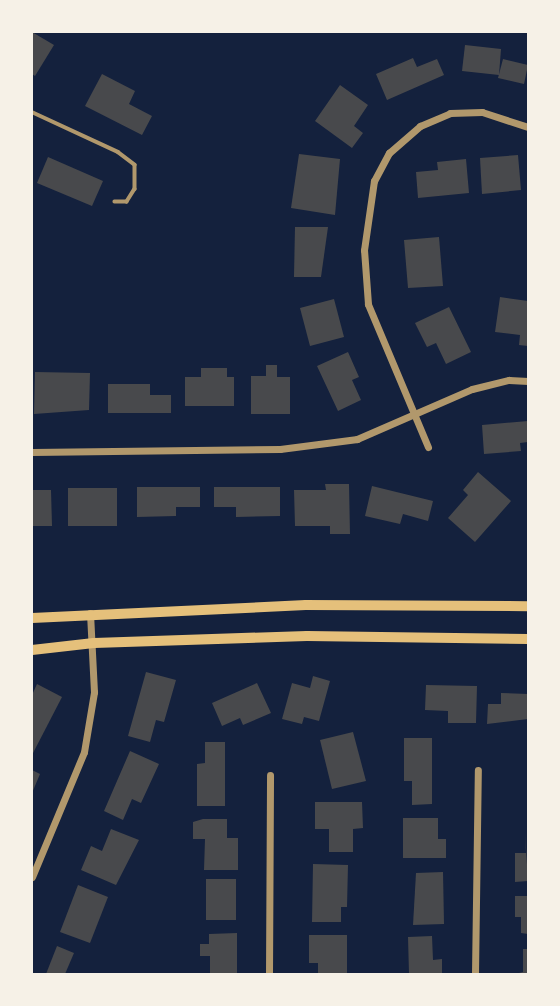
<!DOCTYPE html>
<html>
<head>
<meta charset="utf-8">
<style>
	body { margin:0 }
	#map { position:relative; width:560px; height:1006px; overflow:hidden; background:#14213d; font-family:Lato,sans-serif }
	div>[style] { position:absolute }
	[style*='--x'] { left:calc(var(--x)*1px); top:calc(var(--y)*1px); width:calc(var(--w)*1px); rotate:calc(var(--a)*1deg) }
	.building>* { inset:0; background:#48494c }
	.service>* { height:3.5px; margin:-1.75px; padding:0 1.75px; transform-origin:1.75px; border-radius:1.75px; background:#b1986c }
	.minor>* { height:7px; margin:-3.5px; padding:0 3.5px; transform-origin:3.5px; border-radius:3.5px; background:#b1986c }
	.secondary>* { height:10px; margin:-5px; padding:0 5px; transform-origin:5px; border-radius:5px; background:#e5c07b }
	span { translate:-50% -50%; white-space:nowrap; text-align:center; line-height:1.15; -webkit-text-stroke:7px #f6f1e7; paint-order:stroke }
	.frame { position:absolute; inset:0; border:33px solid #f6f1e7; pointer-events:none }
</style>
</head>
<body>
<div id="map">
	<div class="building">
		<i style="clip-path:polygon(32px 32px,54px 45px,35px 76px,32px 74px)"></i>
		<i style="clip-path:polygon(465px 45px,501px 49px,499px 75px,462px 71px)"></i>
		<i style="clip-path:polygon(413px 58px,417px 67px,437px 59px,444px 75px,387px 100px,376px 74px)"></i>
		<i style="clip-path:polygon(503px 59px,528px 65px,524px 84px,498px 78px)"></i>
		<i style="clip-path:polygon(102px 74px,135px 91px,129px 104px,152px 116px,142px 135px,85px 106px)"></i>
		<i style="clip-path:polygon(340px 85px,368px 105px,354px 126px,363px 133px,352px 148px,315px 121px)"></i>
		<i style="clip-path:polygon(299px 154px,340px 159px,335px 215px,291px 208px)"></i>
		<i style="clip-path:polygon(518px 155px,521px 190px,482px 194px,480px 158px)"></i>
		<i style="clip-path:polygon(48px 157px,103px 181px,92px 206px,37px 183px)"></i>
		<i style="clip-path:polygon(466px 159px,469px 193px,418px 198px,416px 172px,438px 170px,437px 162px)"></i>
		<i style="clip-path:polygon(295px 227px,328px 227px,321px 277px,294px 277px)"></i>
		<i style="clip-path:polygon(439px 237px,443px 286px,408px 288px,404px 240px)"></i>
		<i style="clip-path:polygon(500px 297px,528px 301px,528px 346px,519px 345px,520px 335px,495px 332px)"></i>
		<i style="clip-path:polygon(334px 299px,344px 337px,310px 346px,300px 308px)"></i>
		<i style="clip-path:polygon(449px 307px,471px 352px,446px 364px,436px 343px,427px 347px,415px 323px)"></i>
		<i style="clip-path:polygon(348px 352px,359px 377px,352px 380px,361px 400px,338px 411px,317px 366px)"></i>
		<i style="clip-path:polygon(266px 365px,277px 365px,277px 377px,290px 377px,290px 414px,251px 414px,251px 376px,266px 376px)"></i>
		<i style="clip-path:polygon(201px 368px,227px 368px,227px 377px,234px 377px,234px 406px,185px 406px,185px 377px,201px 377px)"></i>
		<i style="clip-path:polygon(35px 372px,90px 373px,89px 410px,34px 414px)"></i>
		<i style="clip-path:polygon(108px 384px,150px 384px,150px 395px,171px 395px,171px 413px,108px 413px)"></i>
		<i style="clip-path:polygon(528px 421px,528px 442px,520px 443px,521px 451px,484px 454px,482px 425px)"></i>
		<i style="clip-path:polygon(478px 472px,511px 501px,475px 542px,448px 518px,468px 495px,463px 490px)"></i>
		<i style="clip-path:polygon(325px 484px,349px 484px,350px 534px,330px 534px,330px 526px,295px 526px,294px 490px,326px 490px)"></i>
		<i style="clip-path:polygon(372px 486px,433px 501px,428px 521px,403px 514px,400px 524px,365px 516px)"></i>
		<i style="clip-path:polygon(137px 487px,200px 487px,200px 507px,176px 507px,176px 516px,137px 517px)"></i>
		<i style="clip-path:polygon(214px 487px,280px 487px,280px 516px,236px 517px,236px 507px,214px 507px)"></i>
		<i style="clip-path:polygon(68px 488px,117px 488px,117px 526px,68px 526px)"></i>
		<i style="clip-path:polygon(32px 490px,51px 490px,52px 526px,32px 526px)"></i>
		<i style="clip-path:polygon(146px 672px,176px 680px,164px 722px,156px 720px,150px 742px,128px 736px)"></i>
		<i style="clip-path:polygon(313px 676px,330px 681px,319px 721px,304px 717px,302px 724px,282px 719px,292px 683px,310px 688px)"></i>
		<i style="clip-path:polygon(257px 683px,271px 713px,243px 725px,240px 718px,222px 726px,212px 703px)"></i>
		<i style="clip-path:polygon(37px 684px,62px 697px,32px 755px,32px 695px)"></i>
		<i style="clip-path:polygon(426px 685px,477px 686px,476px 723px,448px 723px,448px 711px,425px 710px)"></i>
		<i style="clip-path:polygon(501px 693px,528px 694px,528px 719px,487px 724px,488px 704px,501px 704px)"></i>
		<i style="clip-path:polygon(353px 732px,366px 781px,332px 789px,320px 740px)"></i>
		<i style="clip-path:polygon(404px 738px,432px 738px,432px 804px,412px 805px,412px 781px,404px 781px)"></i>
		<i style="clip-path:polygon(205px 742px,225px 742px,225px 806px,197px 806px,197px 764px,205px 763px)"></i>
		<i style="clip-path:polygon(130px 751px,159px 764px,141px 803px,132px 799px,123px 820px,104px 811px)"></i>
		<i style="clip-path:polygon(32px 770px,40px 774px,32px 793px)"></i>
		<i style="clip-path:polygon(315px 802px,362px 802px,363px 828px,353px 829px,353px 852px,329px 852px,329px 829px,315px 829px)"></i>
		<i style="clip-path:polygon(403px 818px,438px 818px,438px 839px,446px 839px,446px 858px,403px 858px)"></i>
		<i style="clip-path:polygon(203px 819px,227px 819px,227px 838px,238px 838px,238px 870px,204px 870px,205px 839px,193px 839px,193px 822px)"></i>
		<i style="clip-path:polygon(111px 829px,139px 840px,116px 885px,81px 870px,91px 846px,102px 851px)"></i>
		<i style="clip-path:polygon(525px 831px,528px 881px,515px 882px,515px 853px,526px 853px)"></i>
		<i style="clip-path:polygon(313px 864px,348px 865px,347px 907px,341px 907px,341px 922px,312px 922px)"></i>
		<i style="clip-path:polygon(443px 872px,444px 924px,413px 925px,416px 873px)"></i>
		<i style="clip-path:polygon(206px 879px,236px 879px,236px 920px,206px 920px)"></i>
		<i style="clip-path:polygon(78px 885px,108px 897px,90px 943px,60px 932px)"></i>
		<i style="clip-path:polygon(515px 896px,528px 896px,528px 934px,521px 933px,521px 917px,515px 917px)"></i>
		<i style="clip-path:polygon(237px 933px,237px 974px,210px 974px,210px 956px,200px 956px,200px 944px,209px 944px,209px 934px)"></i>
		<i style="clip-path:polygon(309px 935px,347px 935px,347px 974px,318px 974px,318px 963px,309px 963px)"></i>
		<i style="clip-path:polygon(432px 936px,433px 960px,442px 959px,442px 974px,409px 974px,408px 937px)"></i>
		<i style="clip-path:polygon(57px 946px,74px 953px,65px 974px,46px 974px)"></i>
		<i style="clip-path:polygon(523px 949px,528px 949px,528px 974px,515px 974px,523px 972px)"></i>
	</div>
	<div class="service">
		<i style="--x:32;--y:112;--w:95;--a:24.9"></i>
		<i style="--x:118;--y:152;--w:21;--a:37"></i>
		<i style="--x:135;--y:165;--w:24;--a:90"></i>
		<i style="--x:135;--y:189;--w:15;--a:122"></i>
		<i style="--x:127;--y:202;--w:12;--a:180"></i>
	</div>
	<div class="minor">
		<i style="--x:428;--y:447;--w:155;--a:-112.8"></i>
		<i style="--x:368;--y:304;--w:54;--a:-94.2"></i>
		<i style="--x:364;--y:250;--w:70;--a:-81.8"></i>
		<i style="--x:374;--y:181;--w:32;--a:-62"></i>
		<i style="--x:389;--y:153;--w:41;--a:-41.1"></i>
		<i style="--x:420;--y:126;--w:33;--a:-23"></i>
		<i style="--x:450;--y:113;--w:32;--a:-2"></i>
		<i style="--x:482;--y:112;--w:48;--a:18.1"></i>
		<i style="--x:32;--y:452;--w:248;--a:-0.7"></i>
		<i style="--x:280;--y:449;--w:78;--a:-7.4"></i>
		<i style="--x:357;--y:439;--w:125;--a:-23.5"></i>
		<i style="--x:472;--y:389;--w:38;--a:-14"></i>
		<i style="--x:509;--y:380;--w:19;--a:3"></i>
		<i style="--x:32;--y:877;--w:135;--a:-67.4"></i>
		<i style="--x:84;--y:752;--w:61;--a:-80.5"></i>
		<i style="--x:94;--y:692;--w:79;--a:-92.9"></i>
		<i style="--x:269;--y:974;--w:199;--a:-89.7"></i>
		<i style="--x:475;--y:974;--w:204;--a:-89.2"></i>
	</div>
	<div class="secondary">
		<i style="--x:32;--y:618;--w:274;--a:-2.7"></i>
		<i style="--x:306;--y:605;--w:222;--a:0.3"></i>
		<i style="--x:32;--y:650;--w:62;--a:-6.4"></i>
		<i style="--x:94;--y:643;--w:213;--a:-1.9"></i>
		<i style="--x:307;--y:636;--w:221;--a:0.8"></i>
	</div>
	<div class="frame"></div>
</div>
</body>
</html>
